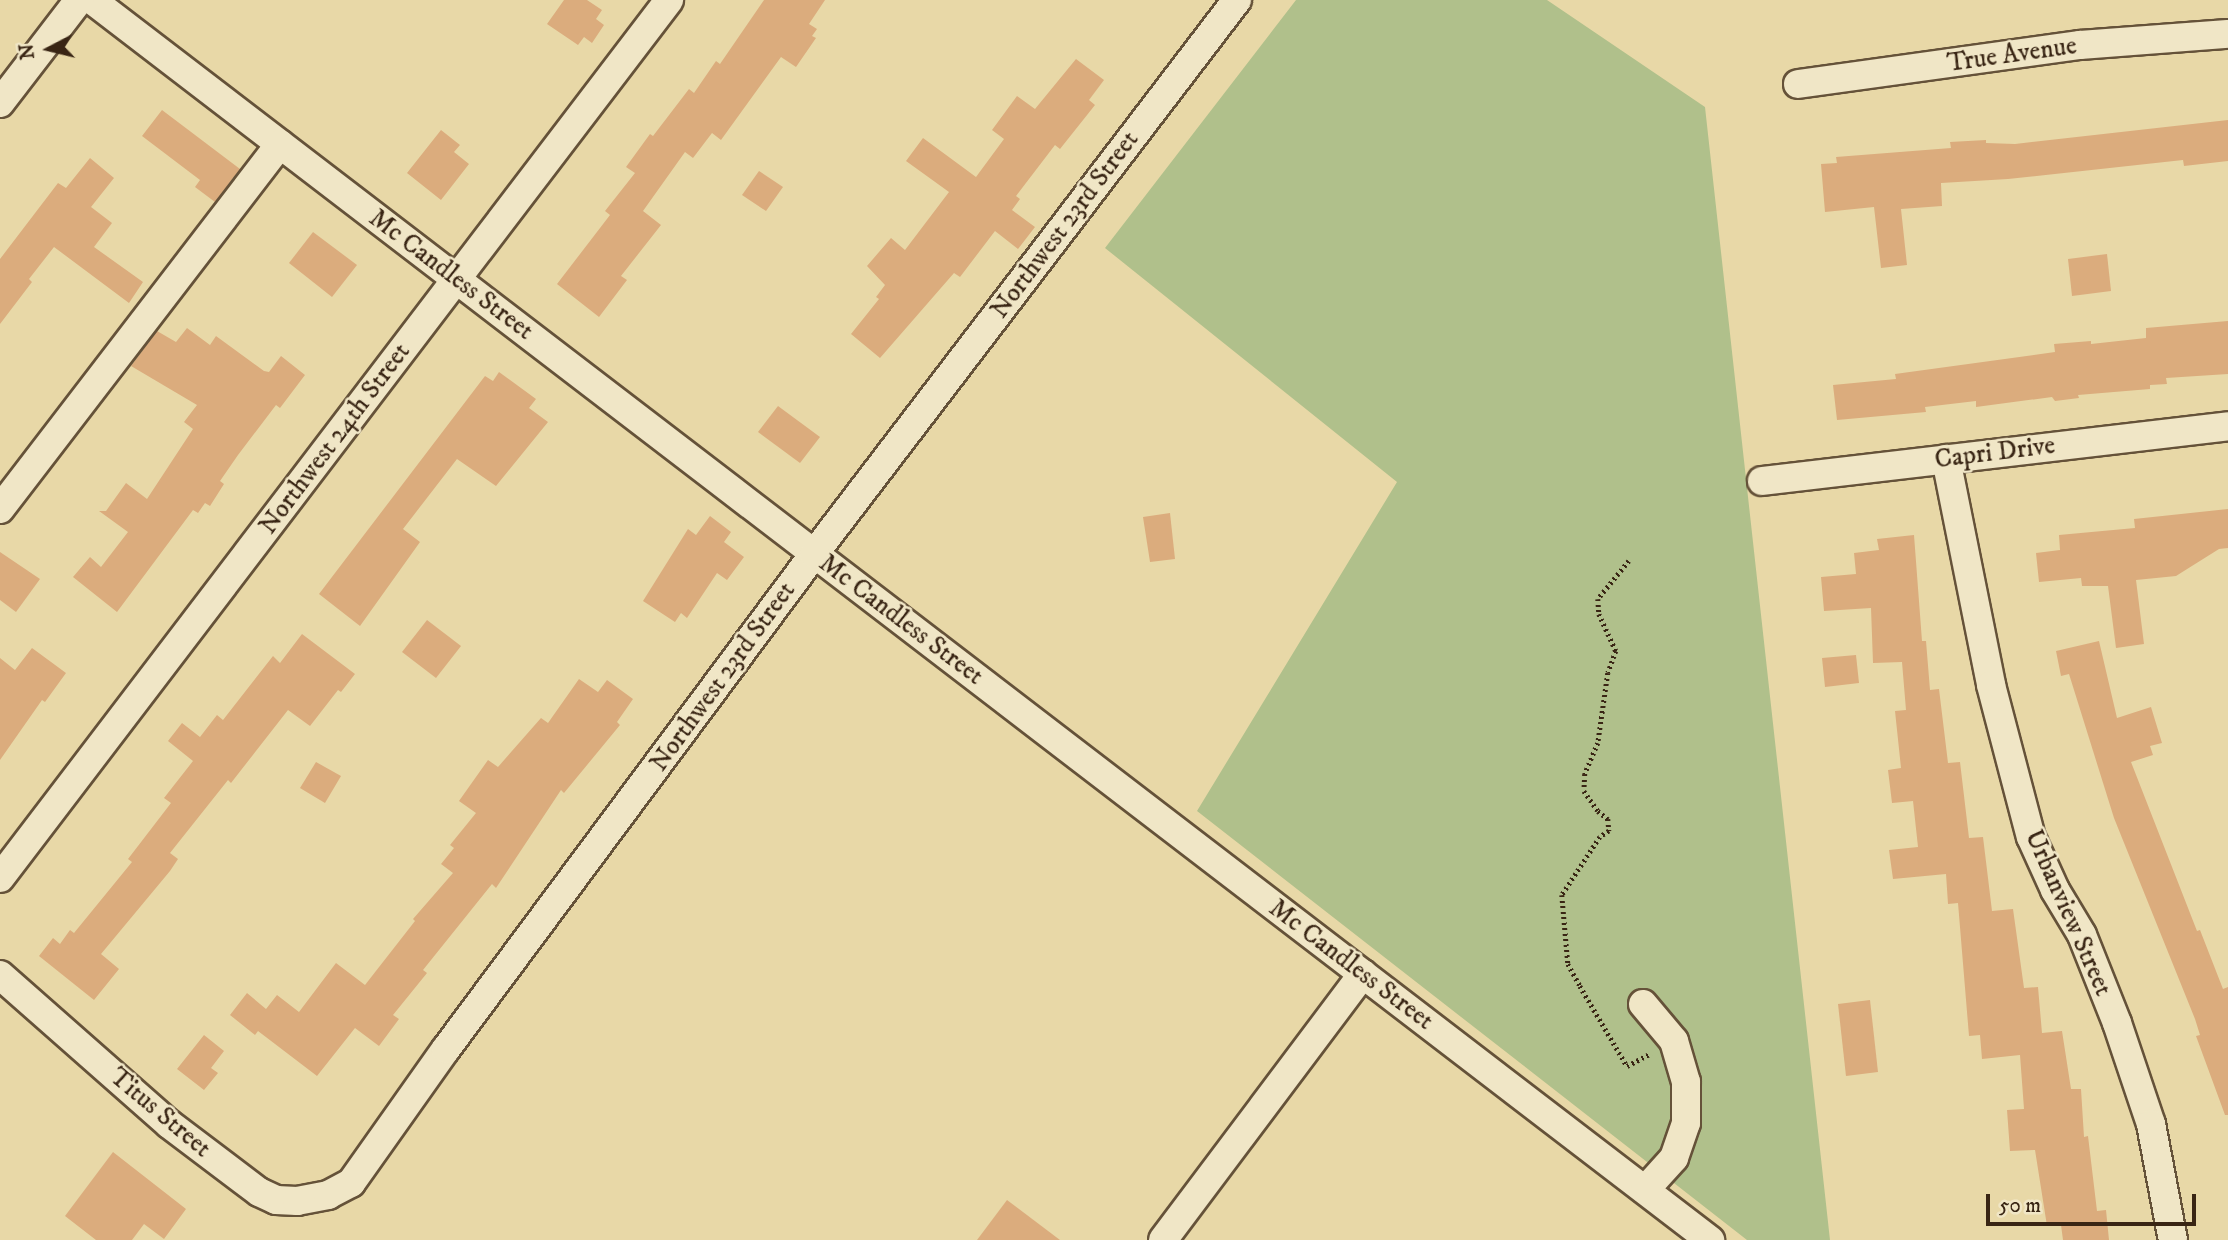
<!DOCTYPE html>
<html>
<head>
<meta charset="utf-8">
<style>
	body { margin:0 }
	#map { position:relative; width:2228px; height:1240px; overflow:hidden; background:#e8d8a7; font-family:"IM FELL DW Pica",serif }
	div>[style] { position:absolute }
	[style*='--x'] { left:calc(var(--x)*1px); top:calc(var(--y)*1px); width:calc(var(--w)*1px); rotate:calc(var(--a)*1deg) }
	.green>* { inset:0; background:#b0c08b }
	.building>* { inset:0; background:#dbac7d }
	.path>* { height:4.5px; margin-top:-2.25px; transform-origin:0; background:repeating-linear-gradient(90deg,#392514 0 2px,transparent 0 5.5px) }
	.roads { filter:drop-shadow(2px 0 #655239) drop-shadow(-2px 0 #655239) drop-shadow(0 2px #655239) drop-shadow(0 -2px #655239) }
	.minor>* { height:28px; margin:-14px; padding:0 14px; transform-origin:14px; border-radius:14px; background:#f0e6c6 }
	span { translate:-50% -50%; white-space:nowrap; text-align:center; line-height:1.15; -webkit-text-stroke:5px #f0e6c6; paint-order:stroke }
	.street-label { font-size:26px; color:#392514 }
	.north { position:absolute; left:14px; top:14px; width:70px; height:70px; -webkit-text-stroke:5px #f0e6c6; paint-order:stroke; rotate:263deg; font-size:19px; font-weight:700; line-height:28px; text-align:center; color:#392514 }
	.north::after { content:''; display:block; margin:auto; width:24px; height:32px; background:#392514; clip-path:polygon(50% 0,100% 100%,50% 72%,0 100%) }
	.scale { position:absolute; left:1986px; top:1194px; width:210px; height:32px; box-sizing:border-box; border:4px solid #392514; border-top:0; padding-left:9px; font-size:21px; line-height:24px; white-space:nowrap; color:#392514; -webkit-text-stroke:5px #f0e6c6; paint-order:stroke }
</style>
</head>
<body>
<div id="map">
	<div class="green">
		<i style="clip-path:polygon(1296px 0,1547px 0,1705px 107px,1830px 1240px,1747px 1240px,1197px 811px,1397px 482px,1105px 248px)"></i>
	</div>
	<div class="building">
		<i style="clip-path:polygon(564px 0,587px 0,602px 10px,596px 19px,604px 25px,592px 43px,584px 37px,578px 45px,547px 24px)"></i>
		<i style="clip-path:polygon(764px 0,825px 0,809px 24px,817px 29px,812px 36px,816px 38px,796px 67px,781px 57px,721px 140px,712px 133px,693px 158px,685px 152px,643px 211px,661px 225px,621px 276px,627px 280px,599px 317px,557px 284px,610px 215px,605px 211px,635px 173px,626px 167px,650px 134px,653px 136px,689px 89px,694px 93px,716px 61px,720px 64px)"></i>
		<i style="clip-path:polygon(1076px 59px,1104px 80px,1089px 100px,1095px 105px,1060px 149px,1055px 145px,1016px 196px,1020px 199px,1012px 210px,1035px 227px,1018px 249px,995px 231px,960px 277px,954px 273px,880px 358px,851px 334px,879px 299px,876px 297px,885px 285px,867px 266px,891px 238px,905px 250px,949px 192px,906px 161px,923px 138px,976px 177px,1004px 139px,992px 130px,1017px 96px,1035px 109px)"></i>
		<i style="clip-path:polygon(162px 110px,240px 169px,215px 202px,195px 187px,200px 180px,142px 136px)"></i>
		<i style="clip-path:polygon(2228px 120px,2228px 161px,2184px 166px,2183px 160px,2008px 179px,1941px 183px,1942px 206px,1901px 209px,1907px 265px,1881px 268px,1874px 207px,1825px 212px,1821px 164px,1837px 163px,1836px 157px,1951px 148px,1950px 142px,1986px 140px,1986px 143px,2015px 144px)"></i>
		<i style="clip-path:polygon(441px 130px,460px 145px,454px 152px,469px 164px,441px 200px,407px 173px)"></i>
		<i style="clip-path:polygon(90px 158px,114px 178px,91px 207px,112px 223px,94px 247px,143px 282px,129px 303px,54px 247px,29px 279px,32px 282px,0 324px,0 259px,58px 183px,66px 188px)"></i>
		<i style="clip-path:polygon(759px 171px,783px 187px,766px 211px,742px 195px)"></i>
		<i style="clip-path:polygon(313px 232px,357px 265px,332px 297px,289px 263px)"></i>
		<i style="clip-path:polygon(2107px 254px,2111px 291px,2072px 296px,2068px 259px)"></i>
		<i style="clip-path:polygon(2228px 321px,2228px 374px,2166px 378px,2167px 384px,2150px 385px,2150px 389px,2078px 395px,2079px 398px,2055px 401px,2052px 397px,1976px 407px,1976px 401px,1925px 407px,1926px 412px,1837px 420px,1833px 385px,1896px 379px,1895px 374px,2055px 352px,2054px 344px,2091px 341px,2091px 344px,2146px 338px,2146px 328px)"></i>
		<i style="clip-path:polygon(187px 328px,210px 345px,216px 336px,264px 371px,269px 372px,281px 356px,305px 375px,280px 408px,276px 405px,238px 455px,220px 481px,224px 484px,210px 506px,205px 503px,198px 513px,193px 510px,117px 612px,73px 577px,90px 557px,101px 567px,128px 532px,99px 511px,106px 511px,126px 483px,147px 499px,193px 429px,184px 422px,197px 405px,131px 366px,157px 331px,176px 342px)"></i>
		<i style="clip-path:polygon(499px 372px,536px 399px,529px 408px,548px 422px,496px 486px,457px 459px,403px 529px,420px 542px,360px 626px,319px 594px,485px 376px,493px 381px)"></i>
		<i style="clip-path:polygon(778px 406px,820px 437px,800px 463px,758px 432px)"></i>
		<i style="clip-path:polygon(2228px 509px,2228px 548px,2219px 549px,2176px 576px,2136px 580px,2144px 644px,2116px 648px,2108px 586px,2082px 586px,2081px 578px,2039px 582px,2036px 553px,2060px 550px,2059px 535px,2135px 528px,2134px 519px)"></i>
		<i style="clip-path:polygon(1170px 513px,1175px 559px,1150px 562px,1143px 517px)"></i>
		<i style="clip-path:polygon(710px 516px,731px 532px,724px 542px,744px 557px,727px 580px,717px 573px,687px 618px,681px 613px,675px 622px,643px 601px,688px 529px,696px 535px)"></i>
		<i style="clip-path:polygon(1914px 535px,1922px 641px,1926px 641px,1930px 690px,1939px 689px,1948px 763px,1960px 762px,1969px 838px,1983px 837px,1992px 911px,2013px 909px,2024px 988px,2038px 987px,2042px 1033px,2062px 1031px,2071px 1089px,2081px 1089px,2084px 1137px,2088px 1136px,2097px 1211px,2106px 1210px,2109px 1240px,2063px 1240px,2061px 1225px,2047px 1226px,2035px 1150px,2010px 1151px,2007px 1110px,2024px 1109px,2020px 1055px,1982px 1059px,1980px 1035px,1969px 1036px,1958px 903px,1948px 904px,1946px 874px,1893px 879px,1889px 850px,1918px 847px,1913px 801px,1892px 803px,1888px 770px,1901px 768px,1895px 711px,1906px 710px,1902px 662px,1873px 663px,1871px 608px,1824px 611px,1821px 577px,1856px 574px,1854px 553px,1879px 550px,1877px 539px)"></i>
		<i style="clip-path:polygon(0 552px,40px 579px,16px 612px,0 600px)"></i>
		<i style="clip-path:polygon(427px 620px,461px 646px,436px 678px,402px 652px)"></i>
		<i style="clip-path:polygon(302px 634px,355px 674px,341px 692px,338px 690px,310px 726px,288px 710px,231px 783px,228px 780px,170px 853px,178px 859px,170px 871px,101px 954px,119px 969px,94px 1000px,39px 956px,53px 938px,60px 944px,70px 930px,74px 933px,132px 862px,128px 859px,171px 803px,164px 798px,193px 761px,168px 741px,182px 723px,200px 737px,217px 715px,223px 720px,273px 656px,280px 663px)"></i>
		<i style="clip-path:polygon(2099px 641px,2117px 718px,2151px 707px,2162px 743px,2150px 746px,2153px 755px,2131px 762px,2197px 931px,2200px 930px,2223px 989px,2228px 987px,2228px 1115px,2225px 1115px,2196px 1036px,2200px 1035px,2195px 1019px,2114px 818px,2069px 674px,2061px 676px,2056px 651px)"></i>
		<i style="clip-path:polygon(32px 648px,66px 673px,45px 702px,42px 700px,0 760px,0 658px,15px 670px)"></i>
		<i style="clip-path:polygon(1856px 655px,1859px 683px,1825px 687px,1822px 658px)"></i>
		<i style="clip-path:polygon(579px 679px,598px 692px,607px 680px,633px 699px,617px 722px,620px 725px,564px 793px,561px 790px,496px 888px,492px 884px,423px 970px,427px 973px,393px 1015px,399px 1019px,379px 1046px,355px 1028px,317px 1076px,258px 1031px,255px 1035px,230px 1015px,247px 993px,266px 1009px,277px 995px,299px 1012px,336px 963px,365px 985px,415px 921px,413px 919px,453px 873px,441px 864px,454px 848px,450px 845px,476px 813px,459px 801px,488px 760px,498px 767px,541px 718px,548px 723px)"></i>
		<i style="clip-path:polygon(316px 762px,341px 776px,325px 803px,300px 788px)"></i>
		<i style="clip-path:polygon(1870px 1000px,1878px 1072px,1846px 1076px,1838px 1004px)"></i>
		<i style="clip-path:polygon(204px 1035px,224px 1051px,211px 1068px,218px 1073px,204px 1090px,177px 1069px)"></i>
		<i style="clip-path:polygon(113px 1152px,186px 1209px,164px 1239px,144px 1224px,132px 1240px,96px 1240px,65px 1216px)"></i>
		<i style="clip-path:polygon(1007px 1200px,1060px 1240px,977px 1240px)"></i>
	</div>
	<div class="path">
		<i style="--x:1629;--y:561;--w:49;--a:129.2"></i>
		<i style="--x:1598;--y:599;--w:15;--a:86"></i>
		<i style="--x:1599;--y:614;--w:41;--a:65.3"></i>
		<i style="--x:1616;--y:651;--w:23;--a:110"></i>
		<i style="--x:1608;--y:673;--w:71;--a:98.1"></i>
		<i style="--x:1598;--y:743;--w:34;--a:113"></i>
		<i style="--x:1585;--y:774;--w:17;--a:93"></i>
		<i style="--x:1584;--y:791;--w:24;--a:55"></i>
		<i style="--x:1598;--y:811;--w:13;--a:39"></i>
		<i style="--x:1608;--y:819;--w:12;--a:85"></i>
		<i style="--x:1609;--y:831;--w:11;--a:146"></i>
		<i style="--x:1600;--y:837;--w:69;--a:123.2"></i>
		<i style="--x:1562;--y:895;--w:69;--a:85"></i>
		<i style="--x:1568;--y:964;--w:25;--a:61"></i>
		<i style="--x:1580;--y:986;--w:93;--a:59.6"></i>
		<i style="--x:1627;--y:1066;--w:27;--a:-28"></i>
	</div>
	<div class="roads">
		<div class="minor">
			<i style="--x:92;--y:0;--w:2039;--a:37.47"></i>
			<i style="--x:1798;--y:84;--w:285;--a:-7.9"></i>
			<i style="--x:2080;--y:45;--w:148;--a:-4.3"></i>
			<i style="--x:0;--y:103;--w:130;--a:-52.5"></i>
			<i style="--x:1946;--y:459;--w:230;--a:78.7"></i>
			<i style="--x:1991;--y:685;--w:157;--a:75.3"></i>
			<i style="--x:2031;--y:837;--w:58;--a:65.6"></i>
			<i style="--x:2055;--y:890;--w:52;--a:59"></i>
			<i style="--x:2082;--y:935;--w:95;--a:68.3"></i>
			<i style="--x:2117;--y:1023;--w:107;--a:71.4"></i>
			<i style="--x:2151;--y:1124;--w:118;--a:79.3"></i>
			<i style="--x:1762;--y:481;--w:469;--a:-6.7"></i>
			<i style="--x:0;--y:509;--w:460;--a:-52.5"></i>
			<i style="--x:0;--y:878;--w:1104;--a:-52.69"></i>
			<i style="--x:0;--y:975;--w:225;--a:41.4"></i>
			<i style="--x:169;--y:1124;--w:113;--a:37.1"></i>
			<i style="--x:259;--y:1192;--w:19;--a:25"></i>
			<i style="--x:276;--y:1200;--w:21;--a:3"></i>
			<i style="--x:297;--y:1201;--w:32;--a:-11"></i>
			<i style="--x:328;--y:1195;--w:26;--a:-28"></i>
			<i style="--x:351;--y:1183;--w:164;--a:-54.7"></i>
			<i style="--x:446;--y:1049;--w:617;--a:-53.37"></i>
			<i style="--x:814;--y:554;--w:697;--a:-52.64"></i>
			<i style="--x:1643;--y:1004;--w:48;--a:50"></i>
			<i style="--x:1674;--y:1041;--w:43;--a:73.7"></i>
			<i style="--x:1686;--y:1082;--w:41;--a:90"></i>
			<i style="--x:1686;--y:1123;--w:37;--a:109"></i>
			<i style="--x:1674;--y:1158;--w:43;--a:132.2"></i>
			<i style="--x:1163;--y:1240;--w:333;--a:-53.1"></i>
		</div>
	</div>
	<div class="street-label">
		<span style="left:2012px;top:55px;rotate:-8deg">True Avenue</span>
		<span style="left:1065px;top:225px;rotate:-53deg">Northwest 23rd Street</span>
		<span style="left:451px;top:275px;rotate:37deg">Mc Candless Street</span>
		<span style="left:335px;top:439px;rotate:-53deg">Northwest 24th Street</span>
		<span style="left:1995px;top:453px;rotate:-7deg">Capri Drive</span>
		<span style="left:901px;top:620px;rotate:37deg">Mc Candless Street</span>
		<span style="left:723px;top:677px;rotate:-54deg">Northwest 23rd Street</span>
		<span style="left:2068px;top:913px;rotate:66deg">Urbanview Street</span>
		<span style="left:1351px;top:965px;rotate:37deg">Mc Candless Street</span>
		<span style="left:160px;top:1113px;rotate:40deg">Titus Street</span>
	</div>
	<div class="north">N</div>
	<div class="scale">50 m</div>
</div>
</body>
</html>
